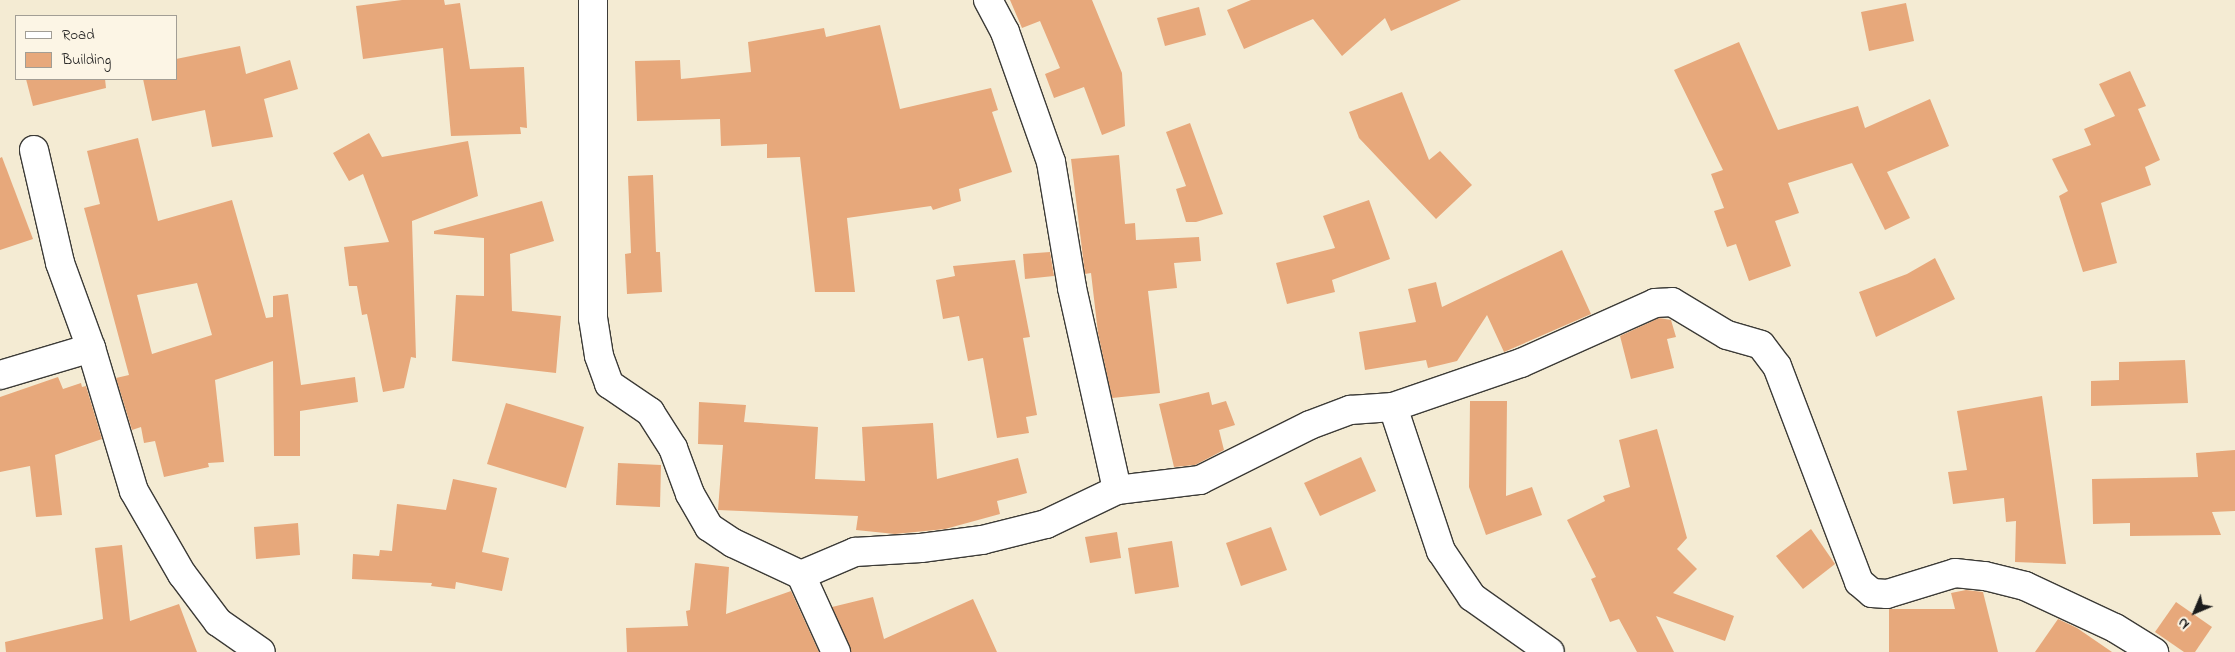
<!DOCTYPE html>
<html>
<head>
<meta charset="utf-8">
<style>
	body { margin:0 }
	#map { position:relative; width:2235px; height:652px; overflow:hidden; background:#f4ebd3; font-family:"Indie Flower",sans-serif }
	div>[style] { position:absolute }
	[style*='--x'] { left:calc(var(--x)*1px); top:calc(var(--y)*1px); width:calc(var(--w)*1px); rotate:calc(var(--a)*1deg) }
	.building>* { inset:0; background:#e7a87b }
	.roads { filter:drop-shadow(1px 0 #3c3b37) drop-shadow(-1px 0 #3c3b37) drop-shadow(0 1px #3c3b37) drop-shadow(0 -1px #3c3b37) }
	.street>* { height:28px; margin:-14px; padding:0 14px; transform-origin:14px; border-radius:14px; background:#fff }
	span { translate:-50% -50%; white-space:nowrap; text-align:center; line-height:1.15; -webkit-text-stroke:4px #fcf5e5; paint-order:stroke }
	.legend { position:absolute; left:15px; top:15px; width:162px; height:65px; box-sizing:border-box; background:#fcf5e5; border:1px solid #a29e95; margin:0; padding:6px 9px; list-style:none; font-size:15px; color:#1c1c1c }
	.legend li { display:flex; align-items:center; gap:10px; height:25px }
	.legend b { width:25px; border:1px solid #a29e95 }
	.north { position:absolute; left:2170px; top:587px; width:50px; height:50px; -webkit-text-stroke:4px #fcf5e5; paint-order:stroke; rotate:225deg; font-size:14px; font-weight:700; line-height:20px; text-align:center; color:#1c1c1c }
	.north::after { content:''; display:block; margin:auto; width:18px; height:22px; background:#1c1c1c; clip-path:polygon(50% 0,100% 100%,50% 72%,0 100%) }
</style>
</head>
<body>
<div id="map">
	<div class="building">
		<i style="clip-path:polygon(402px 0,444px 0,445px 5px,460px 3px,470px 69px,524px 67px,527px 128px,520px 127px,521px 134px,451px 136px,443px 48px,363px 59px,356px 6px)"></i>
		<i style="clip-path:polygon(1010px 0,1092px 0,1122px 73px,1125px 126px,1102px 135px,1084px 87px,1054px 98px,1045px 74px,1060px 68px,1040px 21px,1022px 28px)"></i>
		<i style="clip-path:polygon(1251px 0,1461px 0,1391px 31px,1385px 18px,1342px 56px,1313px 19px,1244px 49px,1227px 10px)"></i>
		<i style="clip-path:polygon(1906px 3px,1914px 41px,1869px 51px,1861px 12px)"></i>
		<i style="clip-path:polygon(1199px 7px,1206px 35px,1165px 46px,1157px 18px)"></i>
		<i style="clip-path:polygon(880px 25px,900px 109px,991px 88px,998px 110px,992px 112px,1012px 172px,959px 189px,961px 201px,933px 210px,931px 206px,847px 218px,855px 292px,815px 292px,800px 157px,767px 158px,767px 144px,721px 146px,720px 119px,637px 121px,635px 61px,680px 60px,681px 79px,751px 72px,748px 42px,824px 28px,826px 37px)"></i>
		<i style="clip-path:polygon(1739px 42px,1778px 130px,1858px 106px,1865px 128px,1930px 99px,1949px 146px,1887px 172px,1910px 218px,1885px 230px,1852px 163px,1788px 183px,1799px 213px,1775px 221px,1791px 266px,1749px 281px,1736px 244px,1727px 247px,1714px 211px,1724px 208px,1711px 174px,1723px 170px,1674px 70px)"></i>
		<i style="clip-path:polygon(240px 46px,246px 74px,290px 60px,298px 89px,264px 99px,273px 137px,212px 147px,205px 110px,152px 121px,143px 79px,176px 79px,176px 59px)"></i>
		<i style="clip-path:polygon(2130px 71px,2146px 106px,2138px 109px,2160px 160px,2145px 167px,2151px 185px,2101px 203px,2117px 263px,2083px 272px,2059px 196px,2068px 191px,2052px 159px,2091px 145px,2084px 129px,2115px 116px,2099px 84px)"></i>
		<i style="clip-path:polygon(26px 79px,105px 79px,106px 88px,33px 106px)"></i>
		<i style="clip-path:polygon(1402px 92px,1429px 160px,1440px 151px,1472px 185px,1436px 219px,1359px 138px,1349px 112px)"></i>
		<i style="clip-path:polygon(1190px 123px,1223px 214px,1196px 222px,1186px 222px,1176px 189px,1186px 186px,1166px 132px)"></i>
		<i style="clip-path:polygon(369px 133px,382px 157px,468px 141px,478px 196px,412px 221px,416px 358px,411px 357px,404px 388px,383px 392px,367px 314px,362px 315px,357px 286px,349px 286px,344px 247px,389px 242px,363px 174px,349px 181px,333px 153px)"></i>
		<i style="clip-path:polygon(evenodd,138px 138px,158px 221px,232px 200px,266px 318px,273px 317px,273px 296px,288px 294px,301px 385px,355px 377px,358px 402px,300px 411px,300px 456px,274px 456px,273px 361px,215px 380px,224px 462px,208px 463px,209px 467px,164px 477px,155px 441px,144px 443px,141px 427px,132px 430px,116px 378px,129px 375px,84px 208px,100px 204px,87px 151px,138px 138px,197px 283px,212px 335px,152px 354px,137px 295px,197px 283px)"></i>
		<i style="clip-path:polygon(1119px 155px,1125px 224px,1135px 223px,1136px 240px,1199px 237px,1201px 261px,1174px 263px,1177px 288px,1148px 291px,1160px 393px,1112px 398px,1098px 333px,1091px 273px,1085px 274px,1071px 159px)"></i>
		<i style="clip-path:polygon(2px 157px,33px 239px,0 250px,0 158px)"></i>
		<i style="clip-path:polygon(653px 175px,656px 252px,660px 252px,662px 292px,627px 294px,625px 254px,631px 253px,628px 176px)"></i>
		<i style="clip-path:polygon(1369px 200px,1390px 259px,1332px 280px,1335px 292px,1287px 304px,1276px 263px,1335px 248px,1323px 216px)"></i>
		<i style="clip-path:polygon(542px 201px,554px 241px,510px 254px,512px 311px,561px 316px,556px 373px,452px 361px,456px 295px,484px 296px,484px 238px,434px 234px,434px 231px)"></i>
		<i style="clip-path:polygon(1562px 250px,1591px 314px,1504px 352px,1487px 315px,1457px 361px,1428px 368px,1426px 360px,1365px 370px,1359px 332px,1416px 322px,1408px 289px,1436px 282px,1442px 307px)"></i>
		<i style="clip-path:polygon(1050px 252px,1054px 276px,1025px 279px,1023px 254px)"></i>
		<i style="clip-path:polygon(1935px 258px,1955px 299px,1876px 337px,1859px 292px,1907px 274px)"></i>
		<i style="clip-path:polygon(1015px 260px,1030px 337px,1023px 338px,1037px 415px,1026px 417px,1029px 433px,997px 438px,983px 358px,968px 361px,959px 316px,943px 319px,936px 280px,955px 276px,953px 266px)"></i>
		<i style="clip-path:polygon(1659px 318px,1671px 320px,1676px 337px,1667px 339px,1674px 368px,1631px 379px,1620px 336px)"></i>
		<i style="clip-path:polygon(2185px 360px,2188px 403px,2091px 406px,2091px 381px,2119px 380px,2119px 362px)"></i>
		<i style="clip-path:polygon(58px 377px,63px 389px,81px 383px,82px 387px,86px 386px,102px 439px,55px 455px,62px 515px,36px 517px,30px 466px,0 472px,0 397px)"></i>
		<i style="clip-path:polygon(1209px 392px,1212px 405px,1226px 401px,1235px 425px,1219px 430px,1224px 450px,1195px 465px,1174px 467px,1159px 404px)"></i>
		<i style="clip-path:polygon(2042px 396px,2053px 472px,2066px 564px,2015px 562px,2016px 521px,2006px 522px,2004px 498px,1953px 504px,1948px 472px,1967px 470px,1957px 411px)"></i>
		<i style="clip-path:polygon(1470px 401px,1507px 401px,1506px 496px,1532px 487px,1542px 515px,1486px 535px,1469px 487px)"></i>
		<i style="clip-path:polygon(699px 402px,746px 405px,744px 422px,818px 427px,815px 479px,865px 481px,862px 427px,933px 423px,937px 479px,1018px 458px,1027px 493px,997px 501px,1000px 514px,945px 529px,895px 534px,856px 530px,858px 516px,718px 510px,723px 445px,698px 444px)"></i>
		<i style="clip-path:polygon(506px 403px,584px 427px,566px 488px,487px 464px)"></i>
		<i style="clip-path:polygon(1657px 429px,1687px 538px,1677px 549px,1697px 569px,1673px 593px,1734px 616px,1725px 641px,1656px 616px,1674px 652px,1637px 652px,1619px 619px,1610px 622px,1591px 579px,1596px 577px,1567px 520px,1605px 501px,1603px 496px,1630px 487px,1619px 440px)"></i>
		<i style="clip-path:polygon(2235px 450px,2235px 511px,2212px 512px,2221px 535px,2130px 536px,2130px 523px,2093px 524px,2092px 479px,2198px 477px,2196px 453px)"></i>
		<i style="clip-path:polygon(1361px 457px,1376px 491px,1320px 516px,1304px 483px)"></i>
		<i style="clip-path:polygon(618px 463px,661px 465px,660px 507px,616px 505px)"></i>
		<i style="clip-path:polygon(453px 479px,497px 488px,482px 552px,509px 558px,502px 591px,456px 582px,455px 589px,431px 586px,432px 583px,352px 579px,353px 554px,379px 556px,380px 550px,392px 551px,397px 504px,446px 510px)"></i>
		<i style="clip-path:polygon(298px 523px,300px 555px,256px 559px,254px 527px)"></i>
		<i style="clip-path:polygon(1271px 527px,1287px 570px,1241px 586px,1226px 543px)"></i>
		<i style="clip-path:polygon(1811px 529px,1835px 564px,1803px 589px,1776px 556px)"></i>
		<i style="clip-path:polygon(1117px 532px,1121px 558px,1090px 563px,1085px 537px)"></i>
		<i style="clip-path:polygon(1172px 541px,1179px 587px,1135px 594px,1128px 548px)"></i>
		<i style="clip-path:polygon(122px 545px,130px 621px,179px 604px,197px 652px,6px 652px,5px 642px,103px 619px,95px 548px)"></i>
		<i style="clip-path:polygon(695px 563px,729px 567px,726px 614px,791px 591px,819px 652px,627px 652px,626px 628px,688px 626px,686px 611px,690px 610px)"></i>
		<i style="clip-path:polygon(1966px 590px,1983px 592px,1998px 652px,1889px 652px,1889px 609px,1955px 609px,1951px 593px)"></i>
		<i style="clip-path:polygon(873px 597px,884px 639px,973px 599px,997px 652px,851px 652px,832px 607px)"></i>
		<i style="clip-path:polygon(2176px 602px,2212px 627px,2195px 652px,2184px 652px,2155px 632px)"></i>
		<i style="clip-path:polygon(2058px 619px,2077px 628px,2112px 652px,2035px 652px)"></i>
	</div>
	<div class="roads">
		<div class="street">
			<i style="--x:593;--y:0;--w:318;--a:90"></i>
			<i style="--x:593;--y:318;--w:38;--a:81"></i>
			<i style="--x:599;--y:356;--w:30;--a:70"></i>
			<i style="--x:609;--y:384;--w:50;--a:34.3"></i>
			<i style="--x:650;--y:412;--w:43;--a:57.4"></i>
			<i style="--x:673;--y:448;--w:49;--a:69.7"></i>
			<i style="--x:690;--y:494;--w:38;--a:60"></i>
			<i style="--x:709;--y:527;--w:29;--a:34"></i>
			<i style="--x:733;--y:543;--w:75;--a:25.2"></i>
			<i style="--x:801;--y:575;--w:85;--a:65.6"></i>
			<i style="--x:988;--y:0;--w:36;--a:62"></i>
			<i style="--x:1005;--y:32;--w:138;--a:70.5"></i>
			<i style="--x:1051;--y:162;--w:128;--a:80.5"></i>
			<i style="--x:1072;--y:288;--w:207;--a:77.4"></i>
			<i style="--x:34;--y:150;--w:116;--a:77"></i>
			<i style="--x:60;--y:263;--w:90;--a:70"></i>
			<i style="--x:91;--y:348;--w:149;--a:73.3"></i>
			<i style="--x:134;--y:491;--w:96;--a:60"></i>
			<i style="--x:182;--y:574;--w:60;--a:53.1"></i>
			<i style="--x:218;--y:622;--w:52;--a:34.9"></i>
			<i style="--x:0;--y:375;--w:95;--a:-16.5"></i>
			<i style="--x:1393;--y:407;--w:152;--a:71.6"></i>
			<i style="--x:1441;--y:551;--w:55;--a:56"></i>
			<i style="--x:1472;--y:597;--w:95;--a:35.2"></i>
			<i style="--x:801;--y:575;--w:59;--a:-23.1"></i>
			<i style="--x:855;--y:552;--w:66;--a:-3.5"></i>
			<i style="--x:921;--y:548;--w:62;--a:-7.5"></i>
			<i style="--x:982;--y:540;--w:66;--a:-14"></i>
			<i style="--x:1046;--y:524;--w:79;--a:-25.6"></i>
			<i style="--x:1117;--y:490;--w:84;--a:-6.9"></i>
			<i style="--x:1200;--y:480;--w:123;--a:-26.6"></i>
			<i style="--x:1310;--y:425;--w:43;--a:-20.6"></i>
			<i style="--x:1350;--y:410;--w:43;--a:-4"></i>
			<i style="--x:1393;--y:407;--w:135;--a:-19"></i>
			<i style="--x:1521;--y:363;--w:147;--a:-24.1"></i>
			<i style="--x:1655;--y:303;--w:17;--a:-3"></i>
			<i style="--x:1672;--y:302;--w:64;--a:31"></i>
			<i style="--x:1727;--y:335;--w:35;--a:16"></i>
			<i style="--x:1761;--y:345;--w:26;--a:53"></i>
			<i style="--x:1777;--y:366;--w:231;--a:69.2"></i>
			<i style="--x:1859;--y:582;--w:17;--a:40"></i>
			<i style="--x:1872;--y:593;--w:15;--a:4"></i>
			<i style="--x:1887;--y:594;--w:71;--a:-17.2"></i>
			<i style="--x:1955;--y:573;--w:30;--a:6"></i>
			<i style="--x:1985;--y:576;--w:41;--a:14"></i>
			<i style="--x:2025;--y:586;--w:99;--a:25"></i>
			<i style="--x:2115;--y:628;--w:46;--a:31.6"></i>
		</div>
	</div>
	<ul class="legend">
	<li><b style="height:6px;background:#fff"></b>Road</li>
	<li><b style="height:14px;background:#e7a87b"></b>Building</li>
	</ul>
	<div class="north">N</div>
</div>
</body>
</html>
